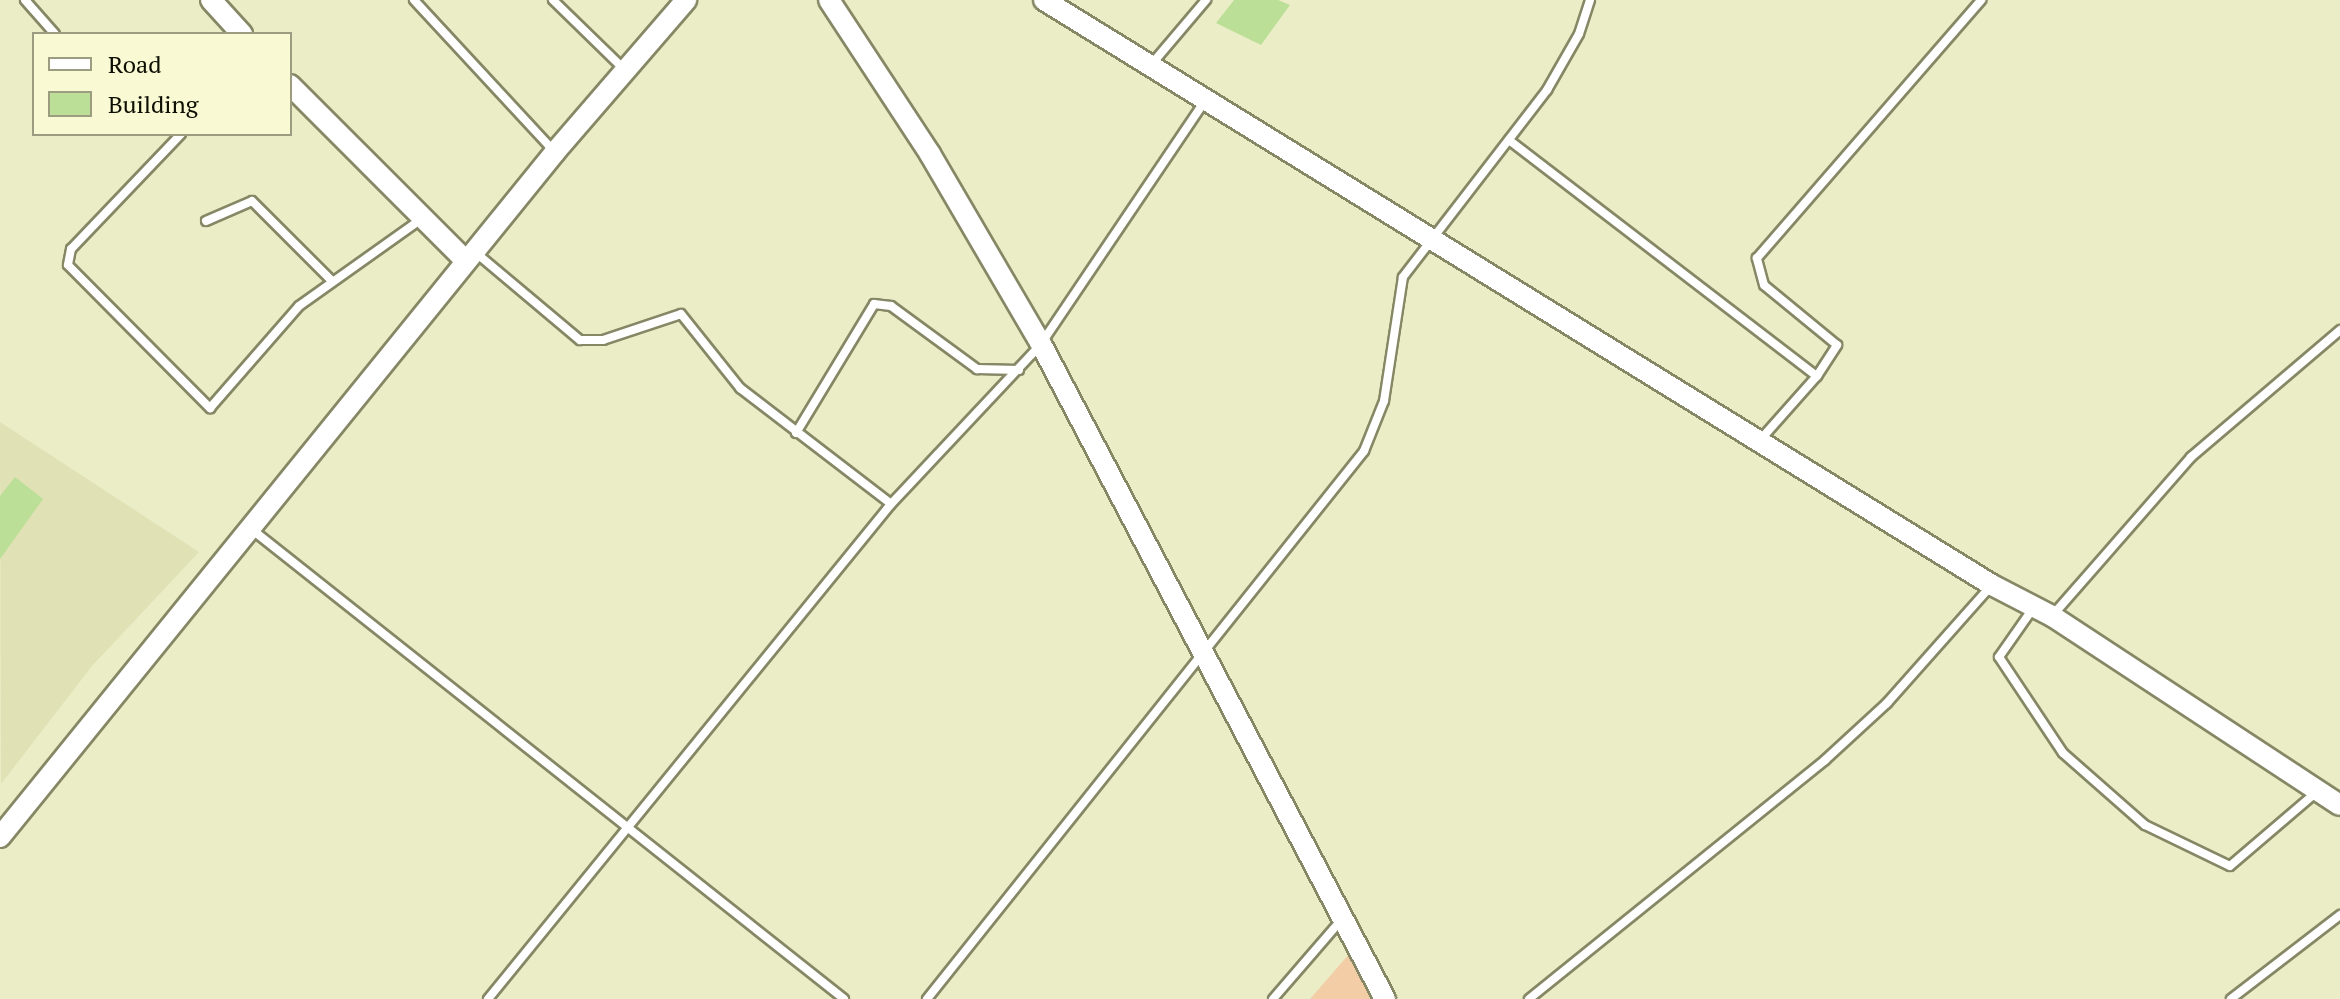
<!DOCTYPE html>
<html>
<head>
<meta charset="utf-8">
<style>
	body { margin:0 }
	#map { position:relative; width:2340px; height:999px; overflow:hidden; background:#ebedc7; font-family:"PT Serif",serif }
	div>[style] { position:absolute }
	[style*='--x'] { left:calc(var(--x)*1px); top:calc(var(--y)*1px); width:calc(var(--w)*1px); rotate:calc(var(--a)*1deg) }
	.built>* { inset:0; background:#e0e1b4 }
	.green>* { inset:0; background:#f2cda6 }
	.building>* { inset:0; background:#bbdf96 }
	.roads { filter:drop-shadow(2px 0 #868765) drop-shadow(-2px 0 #868765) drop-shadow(0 2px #868765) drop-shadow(0 -2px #868765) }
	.service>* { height:8px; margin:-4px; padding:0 4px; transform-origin:4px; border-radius:4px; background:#fff }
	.tertiary>* { height:20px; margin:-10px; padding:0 10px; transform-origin:10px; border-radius:10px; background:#fff }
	span { translate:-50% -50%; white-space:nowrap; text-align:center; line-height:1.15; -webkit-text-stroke:6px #f9fad4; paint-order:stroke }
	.legend { position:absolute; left:32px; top:32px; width:260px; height:104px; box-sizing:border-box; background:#f9fad4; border:2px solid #9b9c80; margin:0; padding:10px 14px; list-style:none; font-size:24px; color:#0e0f03 }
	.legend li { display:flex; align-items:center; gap:16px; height:40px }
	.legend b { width:40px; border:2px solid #9b9c80 }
</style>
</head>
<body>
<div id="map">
	<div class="built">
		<i style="clip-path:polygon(0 422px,199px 552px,92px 666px,1px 784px)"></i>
	</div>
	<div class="green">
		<i style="clip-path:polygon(1350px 953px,1374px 999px,1310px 999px)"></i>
	</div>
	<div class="building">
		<i style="clip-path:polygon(1234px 0,1278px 0,1290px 5px,1261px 45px,1216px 23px)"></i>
		<i style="clip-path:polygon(15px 477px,43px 499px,0 559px,0 496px)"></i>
	</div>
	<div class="roads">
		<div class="service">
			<i style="--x:25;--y:0;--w:45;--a:48.6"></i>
			<i style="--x:414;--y:0;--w:207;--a:47.2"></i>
			<i style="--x:553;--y:0;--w:99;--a:44.2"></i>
			<i style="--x:1150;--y:66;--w:87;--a:-49.7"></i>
			<i style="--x:181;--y:134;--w:159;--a:133.7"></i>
			<i style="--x:71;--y:249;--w:16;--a:101"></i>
			<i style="--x:68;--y:265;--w:202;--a:45.2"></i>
			<i style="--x:210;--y:408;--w:135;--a:-48.9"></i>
			<i style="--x:299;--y:306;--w:148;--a:-35.4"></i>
			<i style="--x:1509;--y:140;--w:388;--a:37.5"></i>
			<i style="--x:206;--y:221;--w:50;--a:-23.5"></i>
			<i style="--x:252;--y:201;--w:113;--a:45"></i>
			<i style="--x:475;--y:252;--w:137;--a:40"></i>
			<i style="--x:580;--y:340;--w:23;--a:0"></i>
			<i style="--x:603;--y:340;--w:82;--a:-18.4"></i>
			<i style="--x:681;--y:314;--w:95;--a:51.4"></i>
			<i style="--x:740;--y:388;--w:190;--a:37.5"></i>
			<i style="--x:796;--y:433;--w:151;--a:-58.8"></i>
			<i style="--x:874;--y:304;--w:17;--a:7"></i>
			<i style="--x:891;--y:306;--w:107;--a:36.2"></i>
			<i style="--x:977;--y:369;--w:42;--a:1.4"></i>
			<i style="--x:1761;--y:439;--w:84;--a:-48.4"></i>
			<i style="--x:1817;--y:376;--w:37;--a:-57"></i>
			<i style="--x:1837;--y:345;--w:94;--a:-140.6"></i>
			<i style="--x:1764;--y:285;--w:28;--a:-105"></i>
			<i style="--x:1757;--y:258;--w:342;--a:-49"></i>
			<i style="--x:250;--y:528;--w:758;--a:38.41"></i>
			<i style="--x:2034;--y:607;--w:61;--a:125"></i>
			<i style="--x:1999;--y:657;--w:115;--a:56.3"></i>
			<i style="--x:2063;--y:753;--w:109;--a:41.3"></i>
			<i style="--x:2145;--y:825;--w:94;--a:25.8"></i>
			<i style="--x:2230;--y:866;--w:117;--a:-40.5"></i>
			<i style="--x:2052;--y:616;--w:211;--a:-48.8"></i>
			<i style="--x:2191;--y:457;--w:196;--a:-40.4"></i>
			<i style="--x:488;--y:999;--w:638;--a:-50.85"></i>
			<i style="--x:891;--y:504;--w:219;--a:-46.8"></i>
			<i style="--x:1041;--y:344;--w:292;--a:-56"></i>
			<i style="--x:927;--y:999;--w:701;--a:-51.43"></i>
			<i style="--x:1364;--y:451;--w:54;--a:-68.2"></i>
			<i style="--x:1384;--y:401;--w:125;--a:-81.3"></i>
			<i style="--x:1403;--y:277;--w:236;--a:-52.4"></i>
			<i style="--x:1547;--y:90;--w:64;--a:-60.3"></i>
			<i style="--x:1579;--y:34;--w:36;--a:-72"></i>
			<i style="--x:1273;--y:999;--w:106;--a:-49.2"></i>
			<i style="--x:1529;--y:999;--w:380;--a:-38.9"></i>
			<i style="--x:1825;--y:760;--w:84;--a:-42.6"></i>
			<i style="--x:1887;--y:703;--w:157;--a:-48.4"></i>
			<i style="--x:2231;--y:999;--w:138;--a:-37.6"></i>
		</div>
		<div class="tertiary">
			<i style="--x:211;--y:0;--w:46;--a:47.6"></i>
			<i style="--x:829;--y:0;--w:184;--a:56.7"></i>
			<i style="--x:930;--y:154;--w:220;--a:59.7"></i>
			<i style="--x:1041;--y:344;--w:740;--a:62.29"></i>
			<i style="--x:1044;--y:0;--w:1114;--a:31.68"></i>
			<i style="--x:1992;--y:585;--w:68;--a:27.3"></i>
			<i style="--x:2052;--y:616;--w:344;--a:33.3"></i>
			<i style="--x:290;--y:85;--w:249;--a:45"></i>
			<i style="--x:0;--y:837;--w:882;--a:-50.98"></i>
			<i style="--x:555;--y:152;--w:201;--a:-49.2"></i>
		</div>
	</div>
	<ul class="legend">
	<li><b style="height:10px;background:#fff"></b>Road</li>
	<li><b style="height:22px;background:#bbdf96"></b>Building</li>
	</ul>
</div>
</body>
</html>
